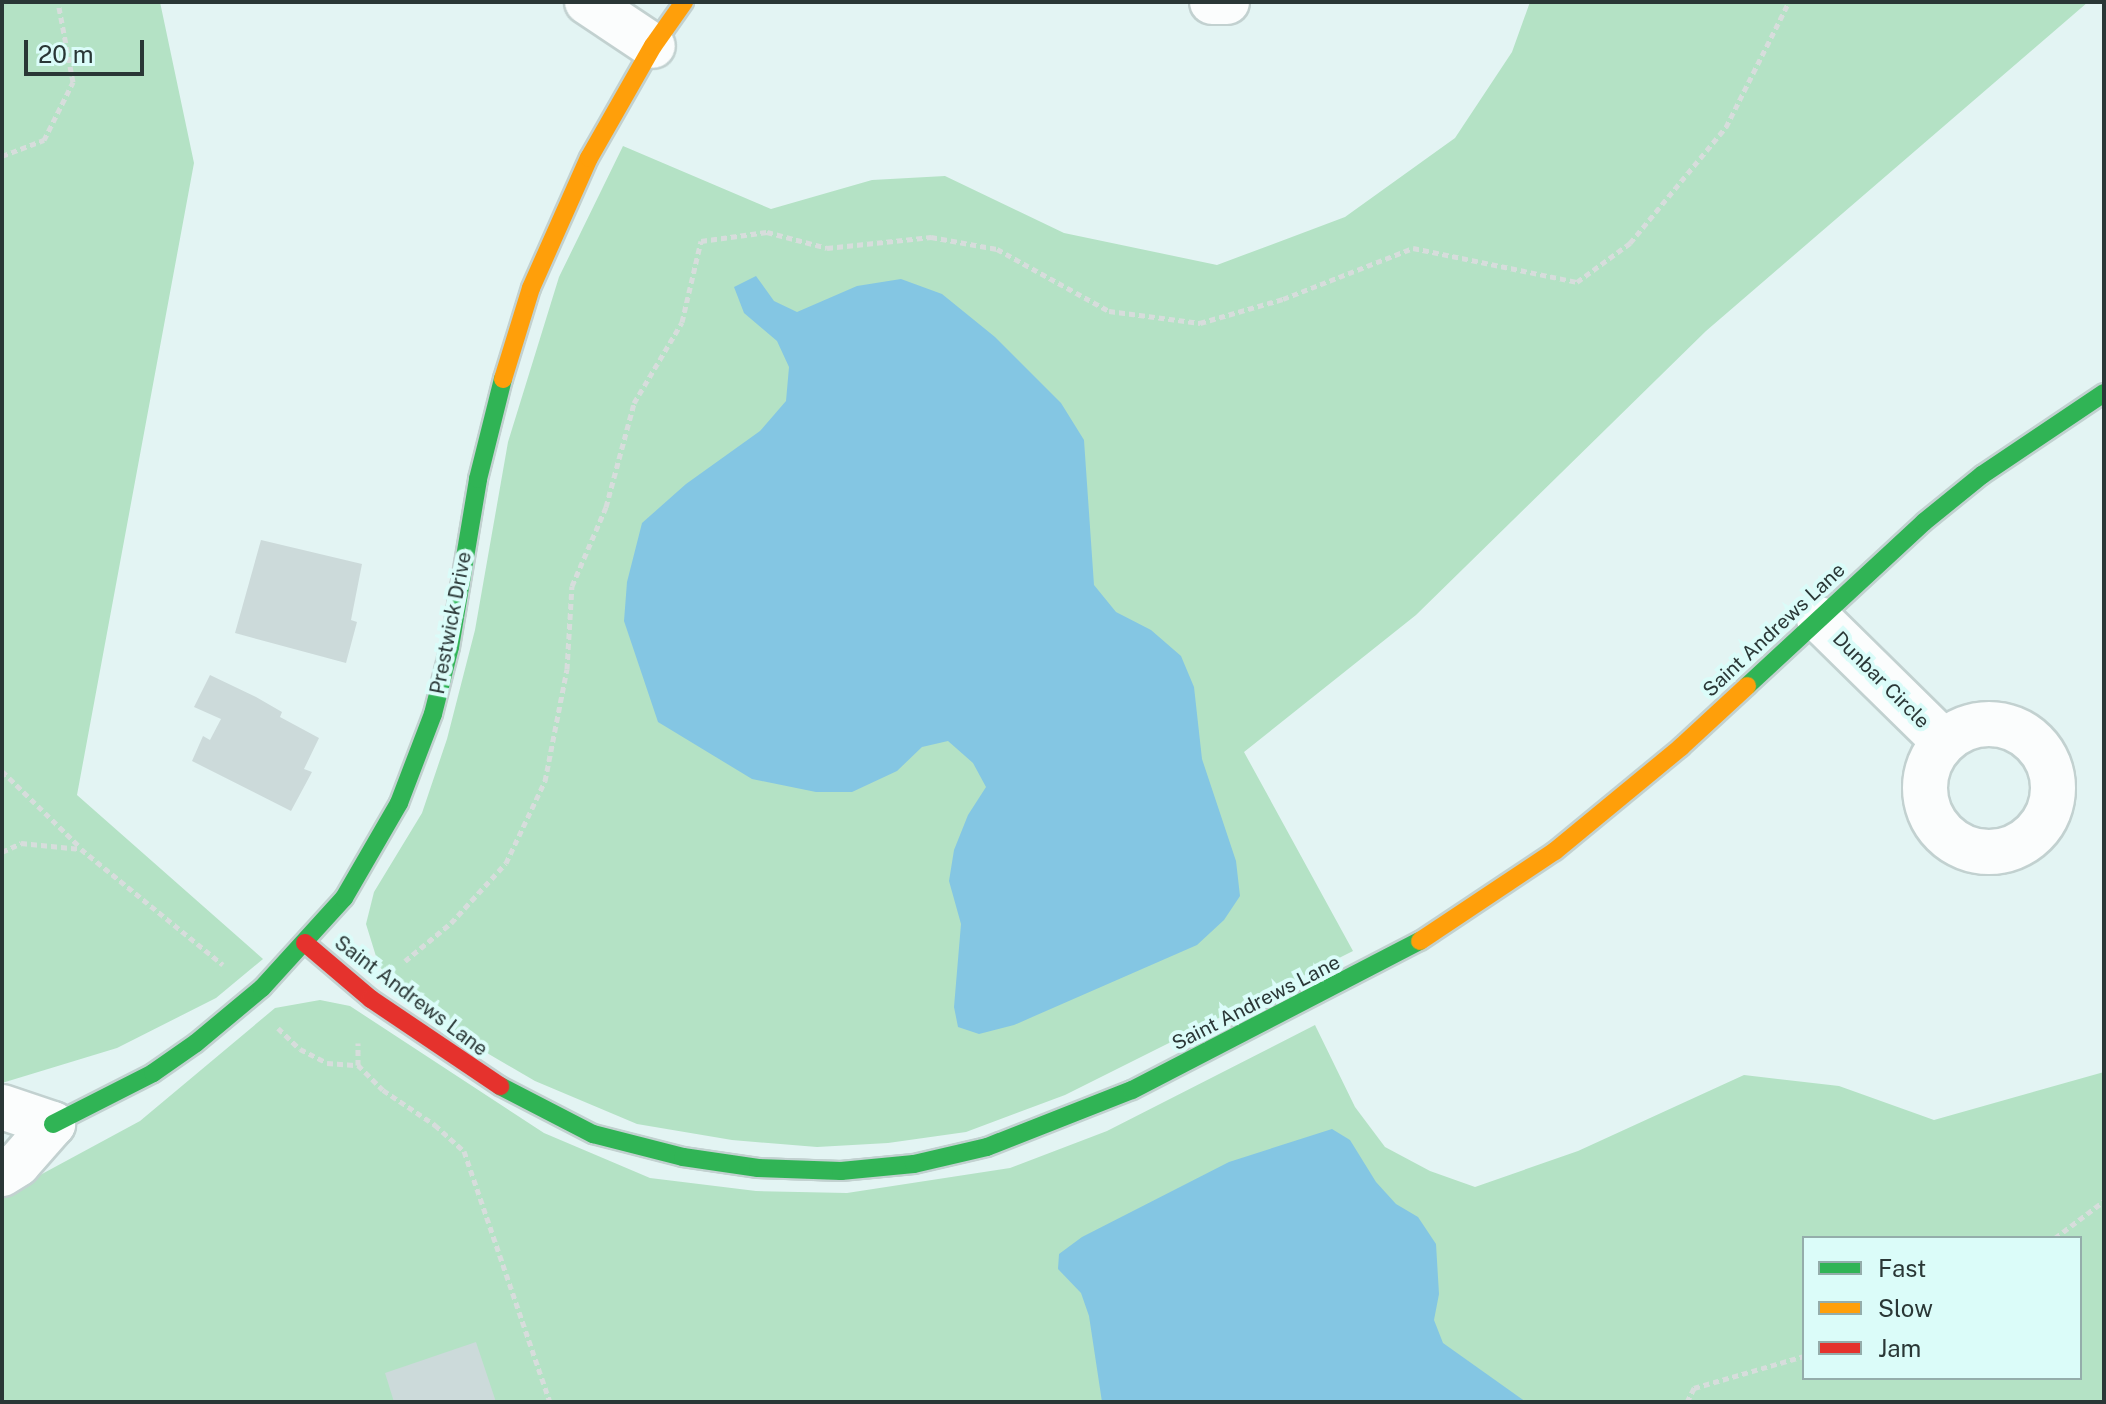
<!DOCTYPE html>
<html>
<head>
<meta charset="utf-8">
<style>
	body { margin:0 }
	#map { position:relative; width:2106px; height:1404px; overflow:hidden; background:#e3f4f3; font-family:"Public Sans",sans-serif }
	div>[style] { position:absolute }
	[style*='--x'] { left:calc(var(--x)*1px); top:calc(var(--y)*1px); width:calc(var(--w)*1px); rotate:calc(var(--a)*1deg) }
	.green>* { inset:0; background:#b4e2c5 }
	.water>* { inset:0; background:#84c6e3 }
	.building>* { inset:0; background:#ccdada }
	.path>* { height:5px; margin-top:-2.5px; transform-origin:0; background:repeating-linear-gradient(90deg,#d7dddc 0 6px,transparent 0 10px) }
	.roads { filter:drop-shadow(2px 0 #c2d1d0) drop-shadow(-2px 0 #c2d1d0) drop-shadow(0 2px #c2d1d0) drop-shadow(0 -2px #c2d1d0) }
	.street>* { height:44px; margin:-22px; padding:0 22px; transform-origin:22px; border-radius:22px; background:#fbfdfd }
	.street>.ring { margin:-22px; padding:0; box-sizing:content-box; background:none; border:44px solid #fbfdfd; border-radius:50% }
	.fast>* { height:18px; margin:-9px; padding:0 9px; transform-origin:9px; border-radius:9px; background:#30b455 }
	.slow>* { height:18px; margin:-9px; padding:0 9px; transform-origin:9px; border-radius:9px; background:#ff9f0a }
	.jam>* { height:18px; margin:-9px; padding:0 9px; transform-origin:9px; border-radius:9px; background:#e5322d }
	span { translate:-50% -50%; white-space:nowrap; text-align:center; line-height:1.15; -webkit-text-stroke:8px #dbfcf9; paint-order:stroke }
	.street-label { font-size:20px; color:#2a3736 }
	.frame { position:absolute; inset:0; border:4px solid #2a3736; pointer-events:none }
	.legend { position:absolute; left:1802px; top:1236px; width:280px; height:144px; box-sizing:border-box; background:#dbfcf9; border:2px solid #94adab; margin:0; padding:10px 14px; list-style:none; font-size:24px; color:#2a3736 }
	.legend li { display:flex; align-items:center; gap:16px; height:40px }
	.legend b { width:40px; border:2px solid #94adab }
	.scale { position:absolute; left:24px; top:40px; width:120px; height:36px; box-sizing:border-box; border:4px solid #2a3736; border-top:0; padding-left:10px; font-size:24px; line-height:28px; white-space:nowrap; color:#2a3736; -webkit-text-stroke:6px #dbfcf9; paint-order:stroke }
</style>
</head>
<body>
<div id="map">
	<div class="green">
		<i style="clip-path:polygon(2px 2px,160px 2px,194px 163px,77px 795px,263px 959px,216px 998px,117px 1048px,2px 1083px)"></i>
		<i style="clip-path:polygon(1530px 2px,2088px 2px,1706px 331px,1416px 615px,1244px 752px,1353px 951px,1065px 1095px,966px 1132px,888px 1143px,817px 1147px,732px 1140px,637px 1124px,535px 1081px,458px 1036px,400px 989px,379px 966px,366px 924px,374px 892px,422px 813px,447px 739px,475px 630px,508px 442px,559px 277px,623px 146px,771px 209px,872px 180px,945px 176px,1064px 233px,1217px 265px,1345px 217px,1455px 138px,1512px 52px)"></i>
		<i style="clip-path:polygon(evenodd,320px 1000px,350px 1006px,544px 1133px,650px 1178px,756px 1191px,847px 1193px,1010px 1168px,1107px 1131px,1315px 1025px,1355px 1107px,1385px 1147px,1430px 1171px,1475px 1187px,1578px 1151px,1744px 1075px,1839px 1086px,1934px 1120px,2104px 1072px,2104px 1402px,2px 1402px,2px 1191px,29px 1181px,140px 1121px,275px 1008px,320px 1000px,1804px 1238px,2080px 1238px,2080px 1378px,1804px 1378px,1804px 1238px)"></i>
	</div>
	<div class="water">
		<i style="clip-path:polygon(756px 276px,774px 301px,797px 312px,857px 286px,901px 279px,942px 294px,995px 337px,1061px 403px,1084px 440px,1094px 585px,1116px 612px,1151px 630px,1181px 656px,1194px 687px,1202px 759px,1236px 861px,1240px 896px,1224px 920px,1197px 945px,1014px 1025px,979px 1034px,958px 1027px,954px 1007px,961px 924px,949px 881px,954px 850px,968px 815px,986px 787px,973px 763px,948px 741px,922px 747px,897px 771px,852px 792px,816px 792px,752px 779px,658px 722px,624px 621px,627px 582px,642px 523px,686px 484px,760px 431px,786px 401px,789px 367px,777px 341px,744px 313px,734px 287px)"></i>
		<i style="clip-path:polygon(1332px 1129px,1350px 1140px,1376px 1182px,1396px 1204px,1418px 1217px,1436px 1244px,1439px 1294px,1434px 1320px,1443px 1343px,1526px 1402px,1102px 1402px,1089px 1316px,1081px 1293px,1058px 1269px,1059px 1254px,1082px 1237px,1229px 1162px)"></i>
	</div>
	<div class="building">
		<i style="clip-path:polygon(261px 540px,362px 564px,351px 620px,357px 622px,346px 663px,235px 633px)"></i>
		<i style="clip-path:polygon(210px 675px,256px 697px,282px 712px,280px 717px,319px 738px,304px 769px,312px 772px,291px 811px,192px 761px,203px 736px,210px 740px,221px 719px,194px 707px)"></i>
		<i style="clip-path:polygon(476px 1342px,496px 1402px,394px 1402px,385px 1373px)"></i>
	</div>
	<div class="path">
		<i style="--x:2;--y:156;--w:45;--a:-20.9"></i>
		<i style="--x:44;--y:140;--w:65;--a:-63.4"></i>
		<i style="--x:73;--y:82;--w:81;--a:-100.6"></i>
		<i style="--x:2;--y:771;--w:110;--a:44.3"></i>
		<i style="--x:2;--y:852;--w:21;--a:-25"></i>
		<i style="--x:21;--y:843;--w:60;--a:5.7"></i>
		<i style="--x:81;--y:849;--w:183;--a:39.2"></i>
		<i style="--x:405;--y:961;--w:60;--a:-39.6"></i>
		<i style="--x:451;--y:923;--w:81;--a:-47.5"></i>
		<i style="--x:506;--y:863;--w:91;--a:-64.6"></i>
		<i style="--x:545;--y:781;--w:114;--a:-78.9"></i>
		<i style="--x:567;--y:669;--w:83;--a:-86.6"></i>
		<i style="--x:572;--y:586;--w:86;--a:-66.7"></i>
		<i style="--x:606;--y:507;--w:108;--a:-74.9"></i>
		<i style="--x:634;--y:403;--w:94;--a:-59.3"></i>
		<i style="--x:682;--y:322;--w:83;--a:-76.8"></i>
		<i style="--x:701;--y:241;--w:67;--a:-7.8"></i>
		<i style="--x:767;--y:232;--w:62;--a:14.9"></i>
		<i style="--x:827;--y:248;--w:105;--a:-6"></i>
		<i style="--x:931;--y:237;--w:67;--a:10.3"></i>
		<i style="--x:997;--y:249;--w:128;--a:29"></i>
		<i style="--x:1109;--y:311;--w:92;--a:7.5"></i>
		<i style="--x:1200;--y:323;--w:86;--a:-16.1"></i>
		<i style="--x:1283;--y:299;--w:140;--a:-21.4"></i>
		<i style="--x:1413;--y:248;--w:167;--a:11.7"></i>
		<i style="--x:1577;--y:282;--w:66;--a:-36.3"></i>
		<i style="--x:1630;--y:243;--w:151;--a:-50.4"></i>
		<i style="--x:1726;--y:127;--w:140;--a:-63.3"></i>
		<i style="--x:278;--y:1028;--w:30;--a:44"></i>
		<i style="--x:300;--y:1049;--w:30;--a:27"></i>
		<i style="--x:327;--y:1063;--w:31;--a:4"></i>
		<i style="--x:358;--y:1065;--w:22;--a:-90"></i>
		<i style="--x:358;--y:1065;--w:35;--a:45"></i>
		<i style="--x:383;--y:1090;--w:63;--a:33.9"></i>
		<i style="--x:435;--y:1125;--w:39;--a:42"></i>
		<i style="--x:464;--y:1151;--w:265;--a:71.1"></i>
		<i style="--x:2055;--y:1238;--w:61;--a:-37.1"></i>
		<i style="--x:1687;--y:1402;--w:16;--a:-63"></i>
		<i style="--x:1694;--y:1388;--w:115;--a:-16.2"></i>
	</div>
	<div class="roads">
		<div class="street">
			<i style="--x:587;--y:2;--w:79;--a:33.7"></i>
			<i style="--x:1212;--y:2;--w:15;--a:0"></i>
			<i style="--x:1819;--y:619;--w:175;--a:44.5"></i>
			<i class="ring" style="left:1925px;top:724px;width:84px;height:84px"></i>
			<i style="--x:2;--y:1107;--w:54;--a:18.4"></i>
			<i style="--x:53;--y:1124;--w:53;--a:131.2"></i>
			<i style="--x:18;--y:1164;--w:19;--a:148"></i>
		</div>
		<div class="fast">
			<i style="--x:1747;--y:686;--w:241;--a:-42.8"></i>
			<i style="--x:1924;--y:522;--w:75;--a:-39"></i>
			<i style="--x:1982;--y:475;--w:147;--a:-33.9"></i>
			<i style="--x:500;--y:1086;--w:105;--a:27.3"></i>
			<i style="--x:593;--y:1134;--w:93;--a:14.3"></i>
			<i style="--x:683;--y:1157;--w:76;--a:8.3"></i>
			<i style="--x:758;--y:1168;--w:83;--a:2.1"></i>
			<i style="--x:841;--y:1171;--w:73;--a:-5.5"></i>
			<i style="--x:914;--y:1164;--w:75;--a:-13.1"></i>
			<i style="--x:987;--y:1147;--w:156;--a:-21.5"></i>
			<i style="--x:1132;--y:1090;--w:324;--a:-27.4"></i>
			<i style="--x:53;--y:1124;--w:112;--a:-27"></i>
			<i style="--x:153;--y:1073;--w:52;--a:-34.9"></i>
			<i style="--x:196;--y:1043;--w:86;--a:-39.8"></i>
			<i style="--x:262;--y:988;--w:122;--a:-47.7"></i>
			<i style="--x:344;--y:898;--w:110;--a:-59.9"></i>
			<i style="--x:399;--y:803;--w:95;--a:-69.1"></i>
			<i style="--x:433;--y:714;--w:69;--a:-75.8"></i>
			<i style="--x:450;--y:647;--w:170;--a:-80.5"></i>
			<i style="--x:478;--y:479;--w:103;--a:-76"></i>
		</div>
		<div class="slow">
			<i style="--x:503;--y:379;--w:95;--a:-72.9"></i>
			<i style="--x:531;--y:288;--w:142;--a:-66"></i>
			<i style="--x:589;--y:158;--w:129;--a:-60.3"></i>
			<i style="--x:653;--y:46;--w:54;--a:-54.8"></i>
			<i style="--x:1420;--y:941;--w:162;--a:-33.7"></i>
			<i style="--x:1555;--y:851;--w:163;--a:-39.5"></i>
			<i style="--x:1681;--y:747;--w:90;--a:-42.7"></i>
		</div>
		<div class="jam">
			<i style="--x:305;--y:943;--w:87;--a:40.3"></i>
			<i style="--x:371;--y:999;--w:156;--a:34"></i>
		</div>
	</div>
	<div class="street-label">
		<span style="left:451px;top:623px;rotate:-79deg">Prestwick Drive</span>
		<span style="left:1774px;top:630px;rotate:-43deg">Saint Andrews Lane</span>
		<span style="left:1881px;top:680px;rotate:45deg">Dunbar Circle</span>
		<span style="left:411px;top:996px;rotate:37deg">Saint Andrews Lane</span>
		<span style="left:1256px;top:1003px;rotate:-27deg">Saint Andrews Lane</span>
	</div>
	<div class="frame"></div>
	<ul class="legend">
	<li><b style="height:10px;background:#30b455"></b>Fast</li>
	<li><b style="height:10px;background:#ff9f0a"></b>Slow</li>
	<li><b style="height:10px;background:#e5322d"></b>Jam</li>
	</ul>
	<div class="scale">20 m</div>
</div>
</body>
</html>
